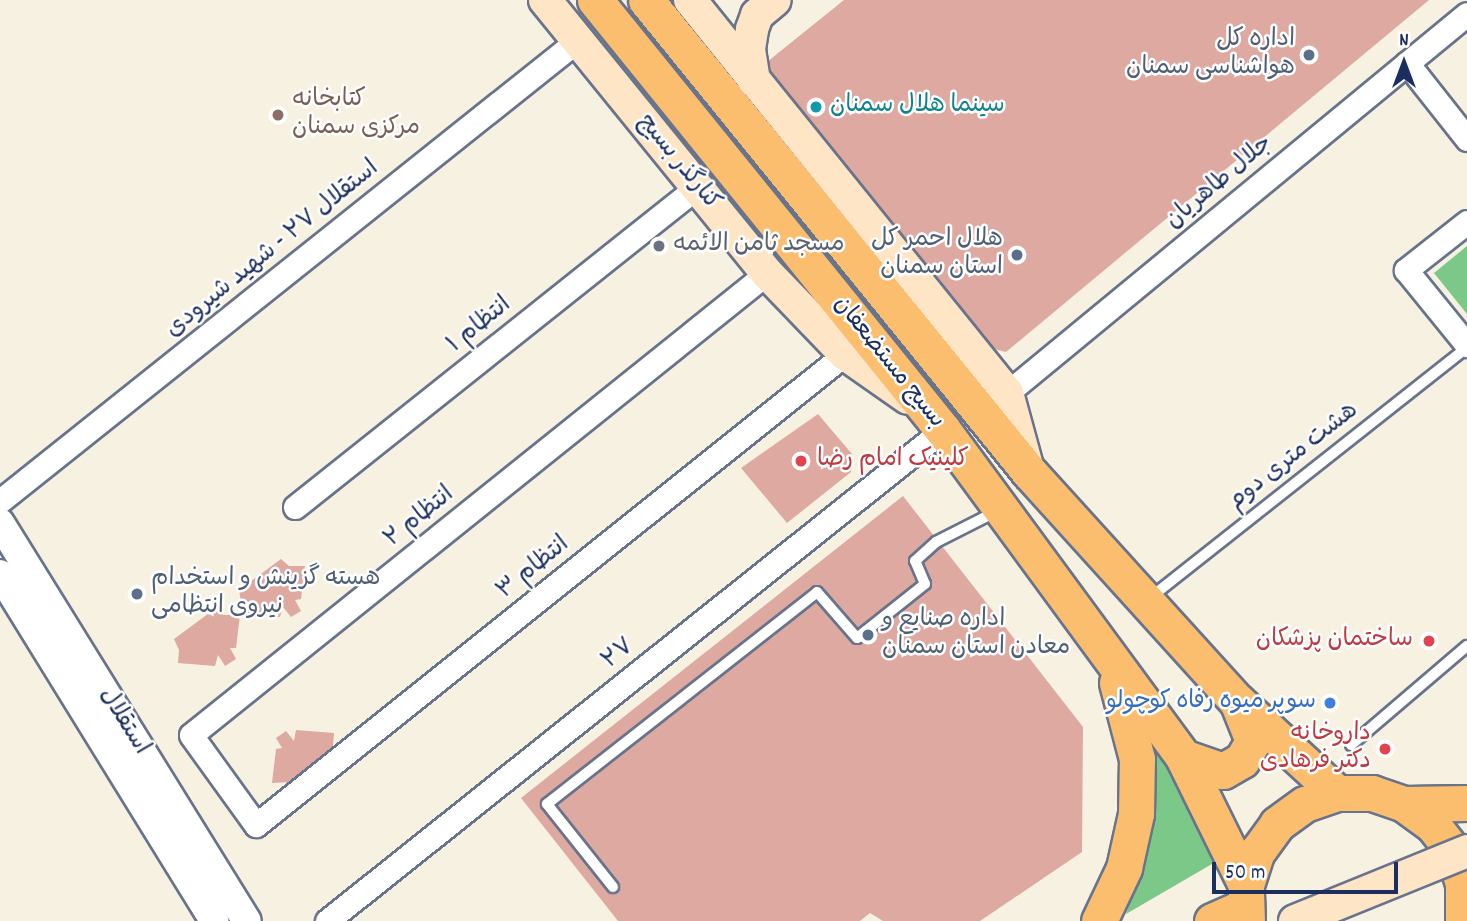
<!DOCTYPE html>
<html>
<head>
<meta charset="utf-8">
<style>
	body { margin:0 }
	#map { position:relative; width:1467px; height:921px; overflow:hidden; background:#f7f1e1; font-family:Dekko,"Playpen Sans Arabic",sans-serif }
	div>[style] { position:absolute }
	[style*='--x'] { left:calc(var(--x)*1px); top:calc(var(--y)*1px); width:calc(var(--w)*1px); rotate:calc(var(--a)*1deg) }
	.green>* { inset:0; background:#7bc888 }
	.building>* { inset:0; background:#dda9a0 }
	.roads { filter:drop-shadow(2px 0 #68738c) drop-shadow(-2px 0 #68738c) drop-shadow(0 2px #68738c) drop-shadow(0 -2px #68738c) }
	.service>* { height:10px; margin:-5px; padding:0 5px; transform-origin:5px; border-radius:5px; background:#fff }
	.minor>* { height:23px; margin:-11.5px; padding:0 11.5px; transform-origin:11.5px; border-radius:11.5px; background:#fff }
	.tertiary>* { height:28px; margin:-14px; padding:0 14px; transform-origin:14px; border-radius:14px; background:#fff }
	.secondary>* { height:32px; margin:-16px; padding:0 16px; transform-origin:16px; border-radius:16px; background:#fde5c5 }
	.primary>* { height:35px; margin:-17.5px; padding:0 17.5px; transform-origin:17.5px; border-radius:17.5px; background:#fbbe6e }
	.bridges { filter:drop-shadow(2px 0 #68738c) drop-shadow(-2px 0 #68738c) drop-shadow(0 2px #68738c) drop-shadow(0 -2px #68738c) }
	.secondary-bridge>* { height:32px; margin:-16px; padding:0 16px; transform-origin:16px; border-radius:16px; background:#fde5c5 }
	.dots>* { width:19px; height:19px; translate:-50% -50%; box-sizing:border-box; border:4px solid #fff; border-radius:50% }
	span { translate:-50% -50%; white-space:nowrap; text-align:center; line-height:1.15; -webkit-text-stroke:5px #fff; paint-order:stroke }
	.service-label { font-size:24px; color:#4e5e75 }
	.right { translate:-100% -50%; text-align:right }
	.left { translate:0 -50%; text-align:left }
	.education-label { font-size:24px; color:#785e54 }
	.culture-label { font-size:24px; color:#0d838f }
	.street-label { font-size:24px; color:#1b2f5e }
	.worship-label { font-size:24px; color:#5b616d }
	.health-label { font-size:24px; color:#be3a42 }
	.shop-label { font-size:24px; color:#366cbe }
	.north { position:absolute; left:1369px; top:28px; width:70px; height:70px; -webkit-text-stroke:5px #fff; paint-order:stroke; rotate:0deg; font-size:19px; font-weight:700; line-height:28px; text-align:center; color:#1b2f5e }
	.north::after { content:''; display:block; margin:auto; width:24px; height:32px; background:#1b2f5e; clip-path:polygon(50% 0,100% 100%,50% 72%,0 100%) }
	.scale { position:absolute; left:1212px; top:862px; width:186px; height:32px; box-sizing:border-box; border:4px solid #1b2f5e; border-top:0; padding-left:9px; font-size:21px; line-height:24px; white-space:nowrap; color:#1b2f5e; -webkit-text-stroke:5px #fff; paint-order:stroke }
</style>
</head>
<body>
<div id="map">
	<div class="green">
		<i style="clip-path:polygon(1467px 246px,1467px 314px,1434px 273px)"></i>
		<i style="clip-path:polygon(1153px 739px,1224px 857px,1126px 914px,1153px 830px)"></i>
	</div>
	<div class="building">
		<i style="clip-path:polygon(844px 0,1429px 0,1006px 352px,994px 349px,829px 161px,762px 66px)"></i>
		<i style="clip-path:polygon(818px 414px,852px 454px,851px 472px,787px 523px,741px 468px)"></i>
		<i style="clip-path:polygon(903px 496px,1083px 727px,1082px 852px,980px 921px,883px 921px,870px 913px,860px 921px,618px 921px,521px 798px)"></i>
		<i style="clip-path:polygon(281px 559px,289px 566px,305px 566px,301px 599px,295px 600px,301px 611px,291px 617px,283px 607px,280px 617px,243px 614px,239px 590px)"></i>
		<i style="clip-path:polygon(216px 608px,223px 615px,240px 615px,236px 648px,230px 648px,236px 659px,225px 666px,218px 655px,215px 666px,178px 663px,179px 650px,174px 639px)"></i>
		<i style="clip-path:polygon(296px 730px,334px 733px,333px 746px,338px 757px,297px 789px,289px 782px,272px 783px,276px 749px,282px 748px,276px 738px,286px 731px,294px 741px)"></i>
	</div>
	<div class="roads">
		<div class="service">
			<i style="--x:1151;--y:597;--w:403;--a:-38.3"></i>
			<i style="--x:1351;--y:745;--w:153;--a:-40.5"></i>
			<i style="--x:613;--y:887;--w:106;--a:-128.5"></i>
			<i style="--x:547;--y:804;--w:343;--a:-38.1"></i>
			<i style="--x:817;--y:592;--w:61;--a:49"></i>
			<i style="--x:857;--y:638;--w:87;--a:-38.5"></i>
			<i style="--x:925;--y:584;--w:25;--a:-113"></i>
			<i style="--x:915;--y:561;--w:28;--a:-42"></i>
			<i style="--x:936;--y:542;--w:68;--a:-26.9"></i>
		</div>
		<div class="minor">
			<i style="--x:1407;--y:63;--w:97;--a:51.7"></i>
			<i style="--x:1467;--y:222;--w:78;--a:141.8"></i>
			<i style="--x:1406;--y:270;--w:97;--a:50.9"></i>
			<i style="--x:767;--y:273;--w:738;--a:141.27"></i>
			<i style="--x:191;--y:735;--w:111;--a:54.2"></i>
			<i style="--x:256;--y:825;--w:754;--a:-38.65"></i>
			<i style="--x:1007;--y:393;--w:596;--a:-39.49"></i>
			<i style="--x:0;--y:501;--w:739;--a:-38.58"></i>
			<i style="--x:295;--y:507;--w:514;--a:-38.52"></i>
			<i style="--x:327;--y:921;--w:788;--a:-38.56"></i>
		</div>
		<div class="tertiary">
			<i style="--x:0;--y:523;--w:468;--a:58.2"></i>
			<i style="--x:0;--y:574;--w:408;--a:58.3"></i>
		</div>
		<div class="secondary">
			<i style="--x:545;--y:0;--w:352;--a:50.9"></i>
			<i style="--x:767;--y:273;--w:112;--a:46.1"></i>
			<i style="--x:845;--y:354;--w:77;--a:34.9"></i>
			<i style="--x:690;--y:0;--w:505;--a:51.11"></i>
			<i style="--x:1007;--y:393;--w:80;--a:74.7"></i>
			<i style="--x:754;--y:81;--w:32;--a:-99"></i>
			<i style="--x:749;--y:49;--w:20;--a:-81"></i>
			<i style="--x:752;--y:29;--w:15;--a:-70"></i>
			<i style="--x:757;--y:15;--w:23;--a:-40"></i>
		</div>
		<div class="primary">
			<i style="--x:595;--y:0;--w:553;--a:51.02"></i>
			<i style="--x:943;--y:430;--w:406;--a:53.7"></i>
			<i style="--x:1183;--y:757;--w:143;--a:63.8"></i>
			<i style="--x:646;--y:0;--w:608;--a:50.94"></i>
			<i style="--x:1029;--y:472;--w:309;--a:47.8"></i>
			<i style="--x:1237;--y:701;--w:136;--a:42.6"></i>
			<i style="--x:1183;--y:757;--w:42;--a:19.3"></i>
			<i style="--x:1223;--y:771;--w:22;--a:-30"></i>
			<i style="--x:1242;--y:760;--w:22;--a:-60"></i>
			<i style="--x:1253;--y:741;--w:43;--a:-111.8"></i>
			<i style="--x:1404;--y:804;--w:63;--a:-0.9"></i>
			<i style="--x:1099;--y:921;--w:59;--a:-64.7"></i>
			<i style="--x:1124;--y:868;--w:55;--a:-77.5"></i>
			<i style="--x:1136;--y:814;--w:55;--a:-89"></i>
			<i style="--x:1137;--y:759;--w:79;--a:-104.7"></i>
			<i style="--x:1212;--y:921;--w:37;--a:-24"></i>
			<i style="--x:1247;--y:921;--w:36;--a:-92"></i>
			<i style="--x:1246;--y:885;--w:35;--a:-72"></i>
			<i style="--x:1257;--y:852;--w:34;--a:-54"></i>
			<i style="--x:1277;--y:824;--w:34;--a:-36"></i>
			<i style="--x:1305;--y:804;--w:34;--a:-19"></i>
			<i style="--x:1337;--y:793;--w:35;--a:0"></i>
			<i style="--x:1372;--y:793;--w:34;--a:19"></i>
			<i style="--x:1404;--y:804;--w:34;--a:36"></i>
			<i style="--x:1432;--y:824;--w:34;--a:52"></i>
			<i style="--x:1453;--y:851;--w:34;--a:73"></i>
			<i style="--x:1463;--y:884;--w:37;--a:90"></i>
		</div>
	</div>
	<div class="bridges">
		<div class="secondary-bridge">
			<i style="--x:1295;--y:921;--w:186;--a:-22.1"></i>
		</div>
	</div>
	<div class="dots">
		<i style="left:1309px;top:55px;background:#5c6f8a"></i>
		<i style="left:816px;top:107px;background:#0f9aa8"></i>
		<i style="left:278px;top:115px;background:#8d6e63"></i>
		<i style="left:659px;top:246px;background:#6b7280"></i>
		<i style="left:1017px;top:255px;background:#5c6f8a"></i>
		<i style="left:801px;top:461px;background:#e0444e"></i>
		<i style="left:137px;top:594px;background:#5c6f8a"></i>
		<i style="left:868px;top:635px;background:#5c6f8a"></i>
		<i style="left:1429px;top:641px;background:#e0444e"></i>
		<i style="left:1330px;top:703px;background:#3f7fe0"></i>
		<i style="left:1385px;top:749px;background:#e0444e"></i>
	</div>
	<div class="service-label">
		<span class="right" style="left:1295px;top:55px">اداره کل<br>هواشناسی سمنان</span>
		<span class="right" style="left:1003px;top:255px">هلال احمر کل<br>استان سمنان</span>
		<span class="left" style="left:151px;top:594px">هسته گزینش و استخدام<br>نیروی انتظامی</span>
		<span class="left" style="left:882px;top:635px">اداره صنایع و<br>معادن استان سمنان</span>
	</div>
	<div class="education-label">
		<span class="left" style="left:292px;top:115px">کتابخانه<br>مرکزی سمنان</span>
	</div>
	<div class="culture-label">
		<span class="left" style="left:830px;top:107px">سینما هلال سمنان</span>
	</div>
	<div class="street-label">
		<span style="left:678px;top:163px;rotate:51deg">کنارگذر بسیج</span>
		<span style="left:1220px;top:183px;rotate:-40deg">جلال طاهریان</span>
		<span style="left:273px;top:250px;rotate:-39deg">استقلال ۲۷ - شهید شیرودی</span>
		<span style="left:480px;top:326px;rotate:-39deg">انتظام ۱</span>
		<span style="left:888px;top:363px;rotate:51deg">بسیج مستضعفان</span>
		<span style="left:1294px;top:457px;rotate:-38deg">هشت متری دوم</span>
		<span style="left:420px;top:518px;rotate:-39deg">انتظام ۲</span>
		<span style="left:534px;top:569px;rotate:-39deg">انتظام ۳</span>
		<span style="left:619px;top:655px;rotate:-39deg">۲۷</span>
		<span style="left:123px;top:722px;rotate:58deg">استقلال</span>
	</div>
	<div class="worship-label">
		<span class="left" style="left:673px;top:246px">مسجد ثامن الائمه</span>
	</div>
	<div class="health-label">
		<span class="left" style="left:817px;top:461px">کلینیک امام رضا</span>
		<span class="right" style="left:1413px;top:641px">ساختمان پزشکان</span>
		<span class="right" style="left:1371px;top:749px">داروخانه<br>دکتر فرهادی</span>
	</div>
	<div class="shop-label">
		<span class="right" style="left:1316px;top:703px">سوپر میوه رفاه کوچولو</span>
	</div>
	<div class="north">N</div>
	<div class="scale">50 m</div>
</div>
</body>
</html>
